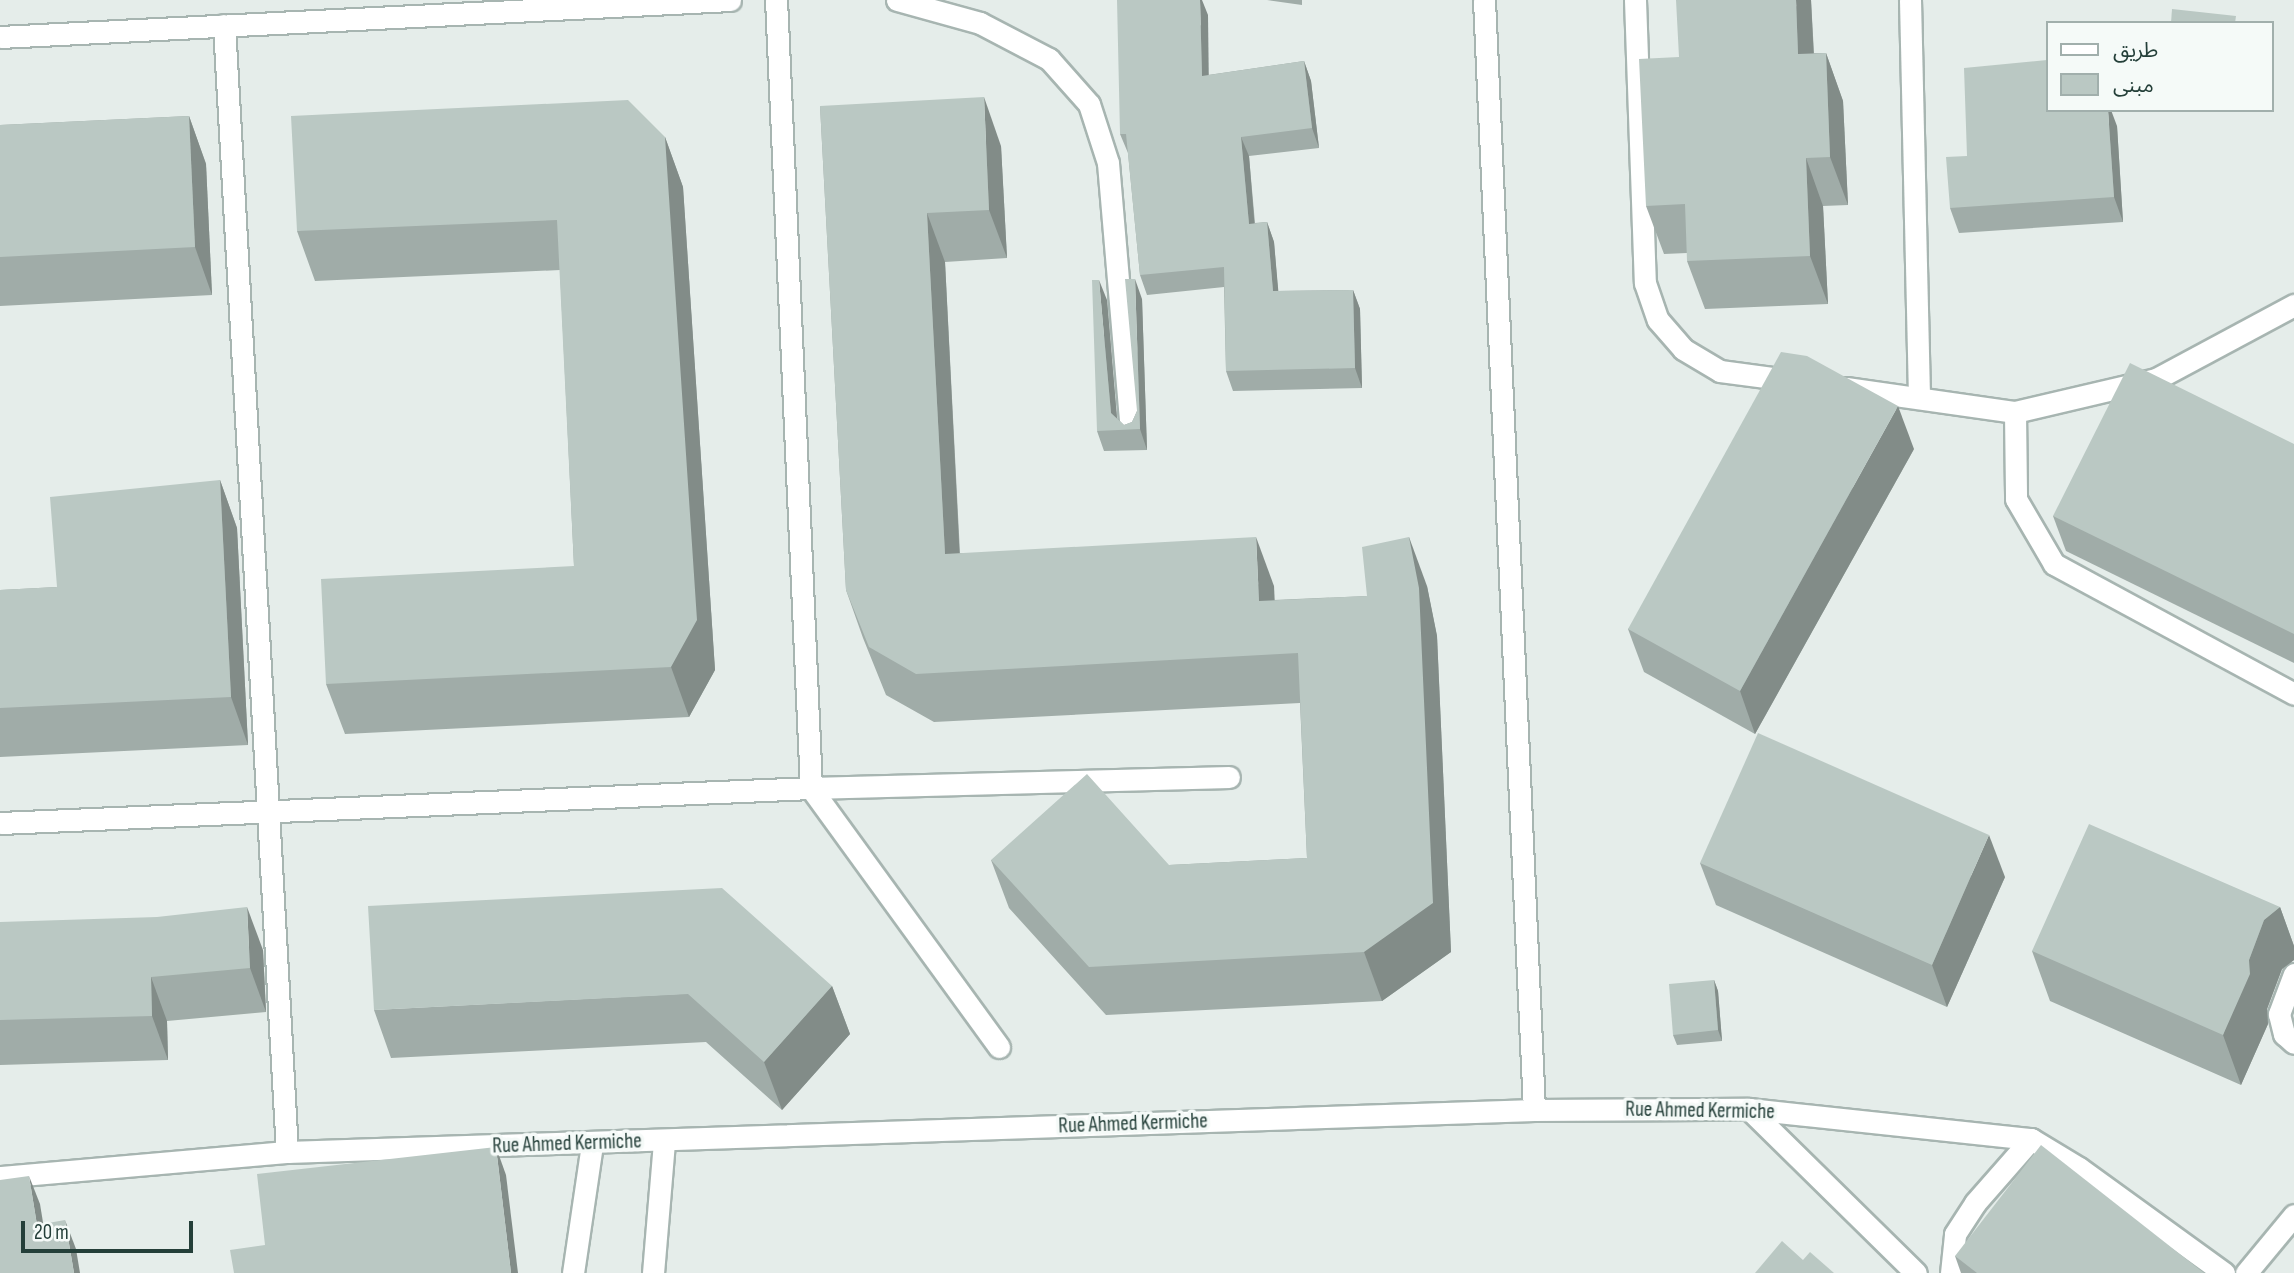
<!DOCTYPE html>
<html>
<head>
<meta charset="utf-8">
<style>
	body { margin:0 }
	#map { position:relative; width:2294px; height:1273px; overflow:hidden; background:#e5edea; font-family:"Sofia Sans Condensed","Noto Sans Arabic",sans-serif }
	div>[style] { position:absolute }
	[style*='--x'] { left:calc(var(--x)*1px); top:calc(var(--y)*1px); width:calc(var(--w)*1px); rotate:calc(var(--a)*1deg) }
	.roads { filter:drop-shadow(2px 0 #a7b5b1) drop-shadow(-2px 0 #a7b5b1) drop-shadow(0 2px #a7b5b1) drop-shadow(0 -2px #a7b5b1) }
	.service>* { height:21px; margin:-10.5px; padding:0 10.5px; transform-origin:10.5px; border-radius:10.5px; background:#fff }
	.minor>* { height:21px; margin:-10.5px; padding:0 10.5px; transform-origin:10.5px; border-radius:10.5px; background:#fff }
	.tertiary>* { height:21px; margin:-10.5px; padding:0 10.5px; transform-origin:10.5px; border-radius:10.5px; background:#fff }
	.secondary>* { height:21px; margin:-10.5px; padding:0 10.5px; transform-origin:10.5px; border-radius:10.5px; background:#fff }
	.wall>* { inset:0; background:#a0aca8 }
	.shaded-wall>* { inset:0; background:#828c88 }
	.building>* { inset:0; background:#bac8c3 }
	span { translate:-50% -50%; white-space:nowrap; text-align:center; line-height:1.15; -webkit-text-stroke:7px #f5faf8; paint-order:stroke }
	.street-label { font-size:21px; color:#243f39 }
	.legend { position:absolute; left:2046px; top:21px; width:228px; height:91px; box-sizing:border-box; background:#f5faf8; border:2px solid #a1afac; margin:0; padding:9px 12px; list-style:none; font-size:21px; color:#243f39 }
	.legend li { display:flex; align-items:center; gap:14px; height:35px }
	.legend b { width:35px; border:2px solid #a1afac }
	.scale { position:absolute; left:21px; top:1221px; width:172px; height:32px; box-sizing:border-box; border:4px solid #243f39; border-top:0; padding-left:9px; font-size:21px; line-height:24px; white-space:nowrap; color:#243f39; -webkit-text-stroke:5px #f5faf8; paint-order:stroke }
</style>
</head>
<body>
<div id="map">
	<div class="roads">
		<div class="service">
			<i style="--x:897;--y:0;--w:86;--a:15.5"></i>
			<i style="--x:980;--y:23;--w:78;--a:27.6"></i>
			<i style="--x:1049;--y:59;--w:60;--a:48.4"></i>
			<i style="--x:1089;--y:104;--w:62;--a:72.1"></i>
			<i style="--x:1108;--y:163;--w:270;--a:85.1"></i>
			<i style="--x:1635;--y:0;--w:283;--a:88"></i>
			<i style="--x:1645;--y:283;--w:39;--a:71"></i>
			<i style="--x:1658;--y:320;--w:38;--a:49"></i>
			<i style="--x:1683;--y:349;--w:43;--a:30.7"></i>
			<i style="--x:1720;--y:371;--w:77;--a:7.5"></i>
			<i style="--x:1910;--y:0;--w:398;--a:88.7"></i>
			<i style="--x:1846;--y:388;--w:171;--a:8.1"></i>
			<i style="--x:2015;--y:412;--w:145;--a:-13.2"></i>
			<i style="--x:2156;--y:379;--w:157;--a:-28.2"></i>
			<i style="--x:2015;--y:412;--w:87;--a:89.3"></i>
			<i style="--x:2016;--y:499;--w:75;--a:59.7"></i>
			<i style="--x:2054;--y:564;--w:273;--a:28.4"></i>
			<i style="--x:2294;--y:974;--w:43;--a:110.6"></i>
			<i style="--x:2279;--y:1014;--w:21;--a:76"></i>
			<i style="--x:2284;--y:1034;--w:13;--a:42"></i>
			<i style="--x:999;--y:1047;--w:320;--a:-126"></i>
			<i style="--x:811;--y:788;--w:418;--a:-1.5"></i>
			<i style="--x:2246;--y:1273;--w:75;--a:-50.4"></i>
		</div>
		<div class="minor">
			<i style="--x:1484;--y:0;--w:1111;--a:87.42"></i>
			<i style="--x:224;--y:25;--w:1129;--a:86.8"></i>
			<i style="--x:0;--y:37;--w:731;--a:-2.9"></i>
			<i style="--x:0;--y:823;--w:812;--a:-2.47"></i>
			<i style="--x:811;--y:788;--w:789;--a:-92.54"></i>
			<i style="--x:573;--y:1273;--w:130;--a:-81.6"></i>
			<i style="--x:653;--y:1273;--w:132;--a:-85.2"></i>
		</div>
		<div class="tertiary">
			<i style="--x:1749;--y:1109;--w:234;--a:44.5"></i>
			<i style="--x:1951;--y:1273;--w:39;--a:-84"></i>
			<i style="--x:1955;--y:1234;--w:37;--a:-57"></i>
			<i style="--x:1975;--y:1203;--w:85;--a:-48.8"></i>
		</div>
		<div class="secondary">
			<i style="--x:0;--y:1177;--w:288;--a:-5"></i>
			<i style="--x:287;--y:1152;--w:1248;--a:-1.93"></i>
			<i style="--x:1534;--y:1110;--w:215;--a:-0.3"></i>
			<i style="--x:1749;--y:1109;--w:284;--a:6.1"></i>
			<i style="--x:2031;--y:1139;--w:56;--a:31.1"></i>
			<i style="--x:2079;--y:1168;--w:179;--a:35.9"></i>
		</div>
	</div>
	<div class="wall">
		<i style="clip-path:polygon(1267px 0,1302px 0,1302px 5px)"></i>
		<i style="clip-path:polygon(1811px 0,1814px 53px,1826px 53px,1843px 101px,1848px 205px,1823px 206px,1828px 304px,1705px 309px,1687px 261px,1687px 253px,1664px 254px,1646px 206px,1679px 57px)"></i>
		<i style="clip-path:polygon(1208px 15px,1208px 75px,1304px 61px,1311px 81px,1319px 148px,1249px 156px,1255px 223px,1267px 222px,1274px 242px,1278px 291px,1353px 290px,1360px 309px,1362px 388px,1233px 391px,1226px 371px,1224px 287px,1147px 295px,1140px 275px,1128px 153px,1120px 134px)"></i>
		<i style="clip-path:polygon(820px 106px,1001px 146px,1007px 258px,945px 262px,960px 553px,1274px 586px,1274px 600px,1367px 596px,1427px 586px,1437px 636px,1451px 952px,1382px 1001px,1106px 1015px,1009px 908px,991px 860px,1169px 865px,1307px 858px,1300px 703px,934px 722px,886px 695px,863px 638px,846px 590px)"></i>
		<i style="clip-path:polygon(2047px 110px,2117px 126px,2123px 222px,1959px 233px,1950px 208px,1967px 156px)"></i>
		<i style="clip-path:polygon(189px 116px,206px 164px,212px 295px,0 306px,0 125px)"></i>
		<i style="clip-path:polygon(665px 137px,683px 187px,715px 670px,689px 717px,345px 734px,326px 684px,574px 566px,560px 270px,315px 281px,297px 231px)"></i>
		<i style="clip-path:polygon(1142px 299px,1147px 450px,1104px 451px,1097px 431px,1107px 300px,1117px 418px,1124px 425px,1132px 422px,1137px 411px)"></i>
		<i style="clip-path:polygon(2294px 444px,2294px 663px,2066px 551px,2053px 516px)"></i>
		<i style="clip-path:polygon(1914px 449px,1755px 734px,1644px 672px,1628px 629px)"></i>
		<i style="clip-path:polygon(220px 480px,237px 528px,248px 745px,0 757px,0 590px,57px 587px)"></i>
		<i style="clip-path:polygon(1700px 863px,2005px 877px,1947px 1007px,1716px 905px)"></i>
		<i style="clip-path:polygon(2280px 907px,2294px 946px,2294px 960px,2282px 969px,2267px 1009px,2268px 1024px,2241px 1085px,2050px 1001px,2032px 951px)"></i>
		<i style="clip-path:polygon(0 922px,263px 950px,266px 1012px,167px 1021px,168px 1060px,0 1065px)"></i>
		<i style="clip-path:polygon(1714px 980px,1718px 991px,1722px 1041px,1677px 1045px,1673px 1035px)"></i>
		<i style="clip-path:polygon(832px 986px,850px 1034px,782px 1110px,706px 1042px,391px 1058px,374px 1010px)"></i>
		<i style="clip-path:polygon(1955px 1256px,2204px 1273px,1961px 1273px)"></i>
	</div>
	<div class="shaded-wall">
		<i style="clip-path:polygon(1200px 0,1202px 0,1208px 15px,1209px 95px,1202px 76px)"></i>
		<i style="clip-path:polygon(1796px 0,1811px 0,1816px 102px,1798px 54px)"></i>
		<i style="clip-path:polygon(1826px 53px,1843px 101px,1848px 205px,1830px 157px)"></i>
		<i style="clip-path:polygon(1304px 61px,1311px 81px,1319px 148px,1312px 128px)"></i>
		<i style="clip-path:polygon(984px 97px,1001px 146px,1007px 258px,989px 210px)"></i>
		<i style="clip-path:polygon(2108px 110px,2111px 110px,2117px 126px,2123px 222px,2114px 197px)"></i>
		<i style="clip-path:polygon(189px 116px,206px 164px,212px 295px,195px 247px)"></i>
		<i style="clip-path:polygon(665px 137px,683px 187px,715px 670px,689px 717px,671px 667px)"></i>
		<i style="clip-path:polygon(1241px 137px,1249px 156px,1256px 243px,1249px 224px)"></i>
		<i style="clip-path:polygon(1806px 158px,1823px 206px,1828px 304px,1810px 256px)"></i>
		<i style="clip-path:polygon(927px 213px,945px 262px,962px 603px,945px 554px)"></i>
		<i style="clip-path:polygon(1267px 222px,1274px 242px,1280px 310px,1273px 291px)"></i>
		<i style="clip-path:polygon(1135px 279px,1142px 299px,1147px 450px,1140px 429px)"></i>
		<i style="clip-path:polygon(1099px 280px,1107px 300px,1118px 430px,1111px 413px)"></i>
		<i style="clip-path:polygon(1353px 290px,1360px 309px,1362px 388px,1355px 368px)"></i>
		<i style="clip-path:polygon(1898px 406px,1914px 449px,1755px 734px,1740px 691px)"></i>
		<i style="clip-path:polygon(220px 480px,237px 528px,248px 745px,231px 697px)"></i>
		<i style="clip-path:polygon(1256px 537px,1274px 586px,1277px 650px,1259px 601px)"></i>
		<i style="clip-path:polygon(1409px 537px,1427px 586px,1437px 636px,1451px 952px,1382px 1001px,1364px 952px)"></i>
		<i style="clip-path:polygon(1989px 835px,2005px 877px,1947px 1007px,1932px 965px)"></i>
		<i style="clip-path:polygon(247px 907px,263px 950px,266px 1012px,250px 968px)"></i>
		<i style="clip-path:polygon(2280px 907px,2294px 946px,2294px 960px,2282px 969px,2267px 1009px,2268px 1024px,2241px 1085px,2223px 1035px,2249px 960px,2264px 920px)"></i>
		<i style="clip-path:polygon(151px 977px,167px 1021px,168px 1060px,152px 1016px)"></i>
		<i style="clip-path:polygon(1714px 980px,1718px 991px,1722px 1041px,1718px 1030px)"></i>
		<i style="clip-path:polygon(832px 986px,850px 1034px,782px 1110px,764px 1062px)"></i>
		<i style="clip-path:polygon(496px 1147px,506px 1175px,518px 1273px,511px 1273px)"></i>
		<i style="clip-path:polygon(29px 1176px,40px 1204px,48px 1253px,37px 1225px)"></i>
		<i style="clip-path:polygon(65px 1220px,76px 1249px,80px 1273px,74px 1273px)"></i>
	</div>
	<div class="building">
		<i style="clip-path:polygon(1117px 0,1200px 0,1202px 76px,1304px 61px,1312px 128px,1241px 137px,1249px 224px,1267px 222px,1273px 291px,1353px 290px,1355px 368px,1226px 371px,1224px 267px,1140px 275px,1126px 134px,1120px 134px)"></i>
		<i style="clip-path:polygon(1676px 0,1796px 0,1798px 54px,1826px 53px,1830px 157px,1806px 158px,1810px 256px,1687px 261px,1685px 204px,1646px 206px,1639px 59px,1679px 57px)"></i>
		<i style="clip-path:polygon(2172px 9px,2236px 16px,2235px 23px,2171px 23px)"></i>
		<i style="clip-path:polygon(2047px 60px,2047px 110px,2108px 110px,2114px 197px,1950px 208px,1946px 157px,1967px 156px,1964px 68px)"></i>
		<i style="clip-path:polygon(984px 97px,989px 210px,927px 213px,945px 554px,1256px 537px,1259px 601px,1367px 596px,1362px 547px,1409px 537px,1419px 588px,1433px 903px,1364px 952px,1089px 967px,991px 860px,1087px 774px,1169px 865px,1307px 858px,1298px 653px,916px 674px,869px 647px,846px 590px,820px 106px)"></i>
		<i style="clip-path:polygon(628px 100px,665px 137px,697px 620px,671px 667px,326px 684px,321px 579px,574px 566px,557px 220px,297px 231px,291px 116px)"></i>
		<i style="clip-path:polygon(189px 116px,195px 247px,0 257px,0 125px)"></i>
		<i style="clip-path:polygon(1125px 279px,1135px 279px,1140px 429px,1097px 431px,1092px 280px,1099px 280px,1111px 413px,1124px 425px,1132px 422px,1137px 411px)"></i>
		<i style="clip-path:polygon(1781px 352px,1807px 356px,1898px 406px,1740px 691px,1628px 629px)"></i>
		<i style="clip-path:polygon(2130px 363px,2294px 444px,2294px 634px,2053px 516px)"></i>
		<i style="clip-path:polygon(220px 480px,231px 697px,0 708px,0 590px,57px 587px,50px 497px)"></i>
		<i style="clip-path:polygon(1758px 733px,1989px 835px,1932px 965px,1700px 863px)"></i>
		<i style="clip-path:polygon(2089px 824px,2280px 907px,2264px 920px,2249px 960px,2250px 974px,2223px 1035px,2032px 951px)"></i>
		<i style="clip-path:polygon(722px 888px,832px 986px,764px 1062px,688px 994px,374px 1010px,368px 906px)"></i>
		<i style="clip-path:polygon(247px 907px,250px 968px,151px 977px,152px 1016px,0 1020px,0 922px,157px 917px)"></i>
		<i style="clip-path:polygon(1714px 980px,1718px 1030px,1673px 1035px,1669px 984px)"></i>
		<i style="clip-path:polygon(2041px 1145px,2204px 1273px,1977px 1273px,1955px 1256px)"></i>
		<i style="clip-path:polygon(496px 1147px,511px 1273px,234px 1273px,230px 1250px,265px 1245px,257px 1174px)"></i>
		<i style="clip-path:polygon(29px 1176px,37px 1225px,65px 1220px,74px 1273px,0 1273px,0 1180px)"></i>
		<i style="clip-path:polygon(1782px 1241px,1803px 1260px,1810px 1252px,1834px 1273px,1755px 1273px)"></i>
	</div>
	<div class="street-label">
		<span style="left:1700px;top:1111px;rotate:1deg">Rue Ahmed Kermiche</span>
		<span style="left:1133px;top:1124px;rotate:-2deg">Rue Ahmed Kermiche</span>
		<span style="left:567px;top:1144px;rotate:-2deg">Rue Ahmed Kermiche</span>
	</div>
	<ul class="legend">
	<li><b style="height:9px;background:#fff"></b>طريق</li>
	<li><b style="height:19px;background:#bac8c3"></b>مبنى</li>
	</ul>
	<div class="scale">20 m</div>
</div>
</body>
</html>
